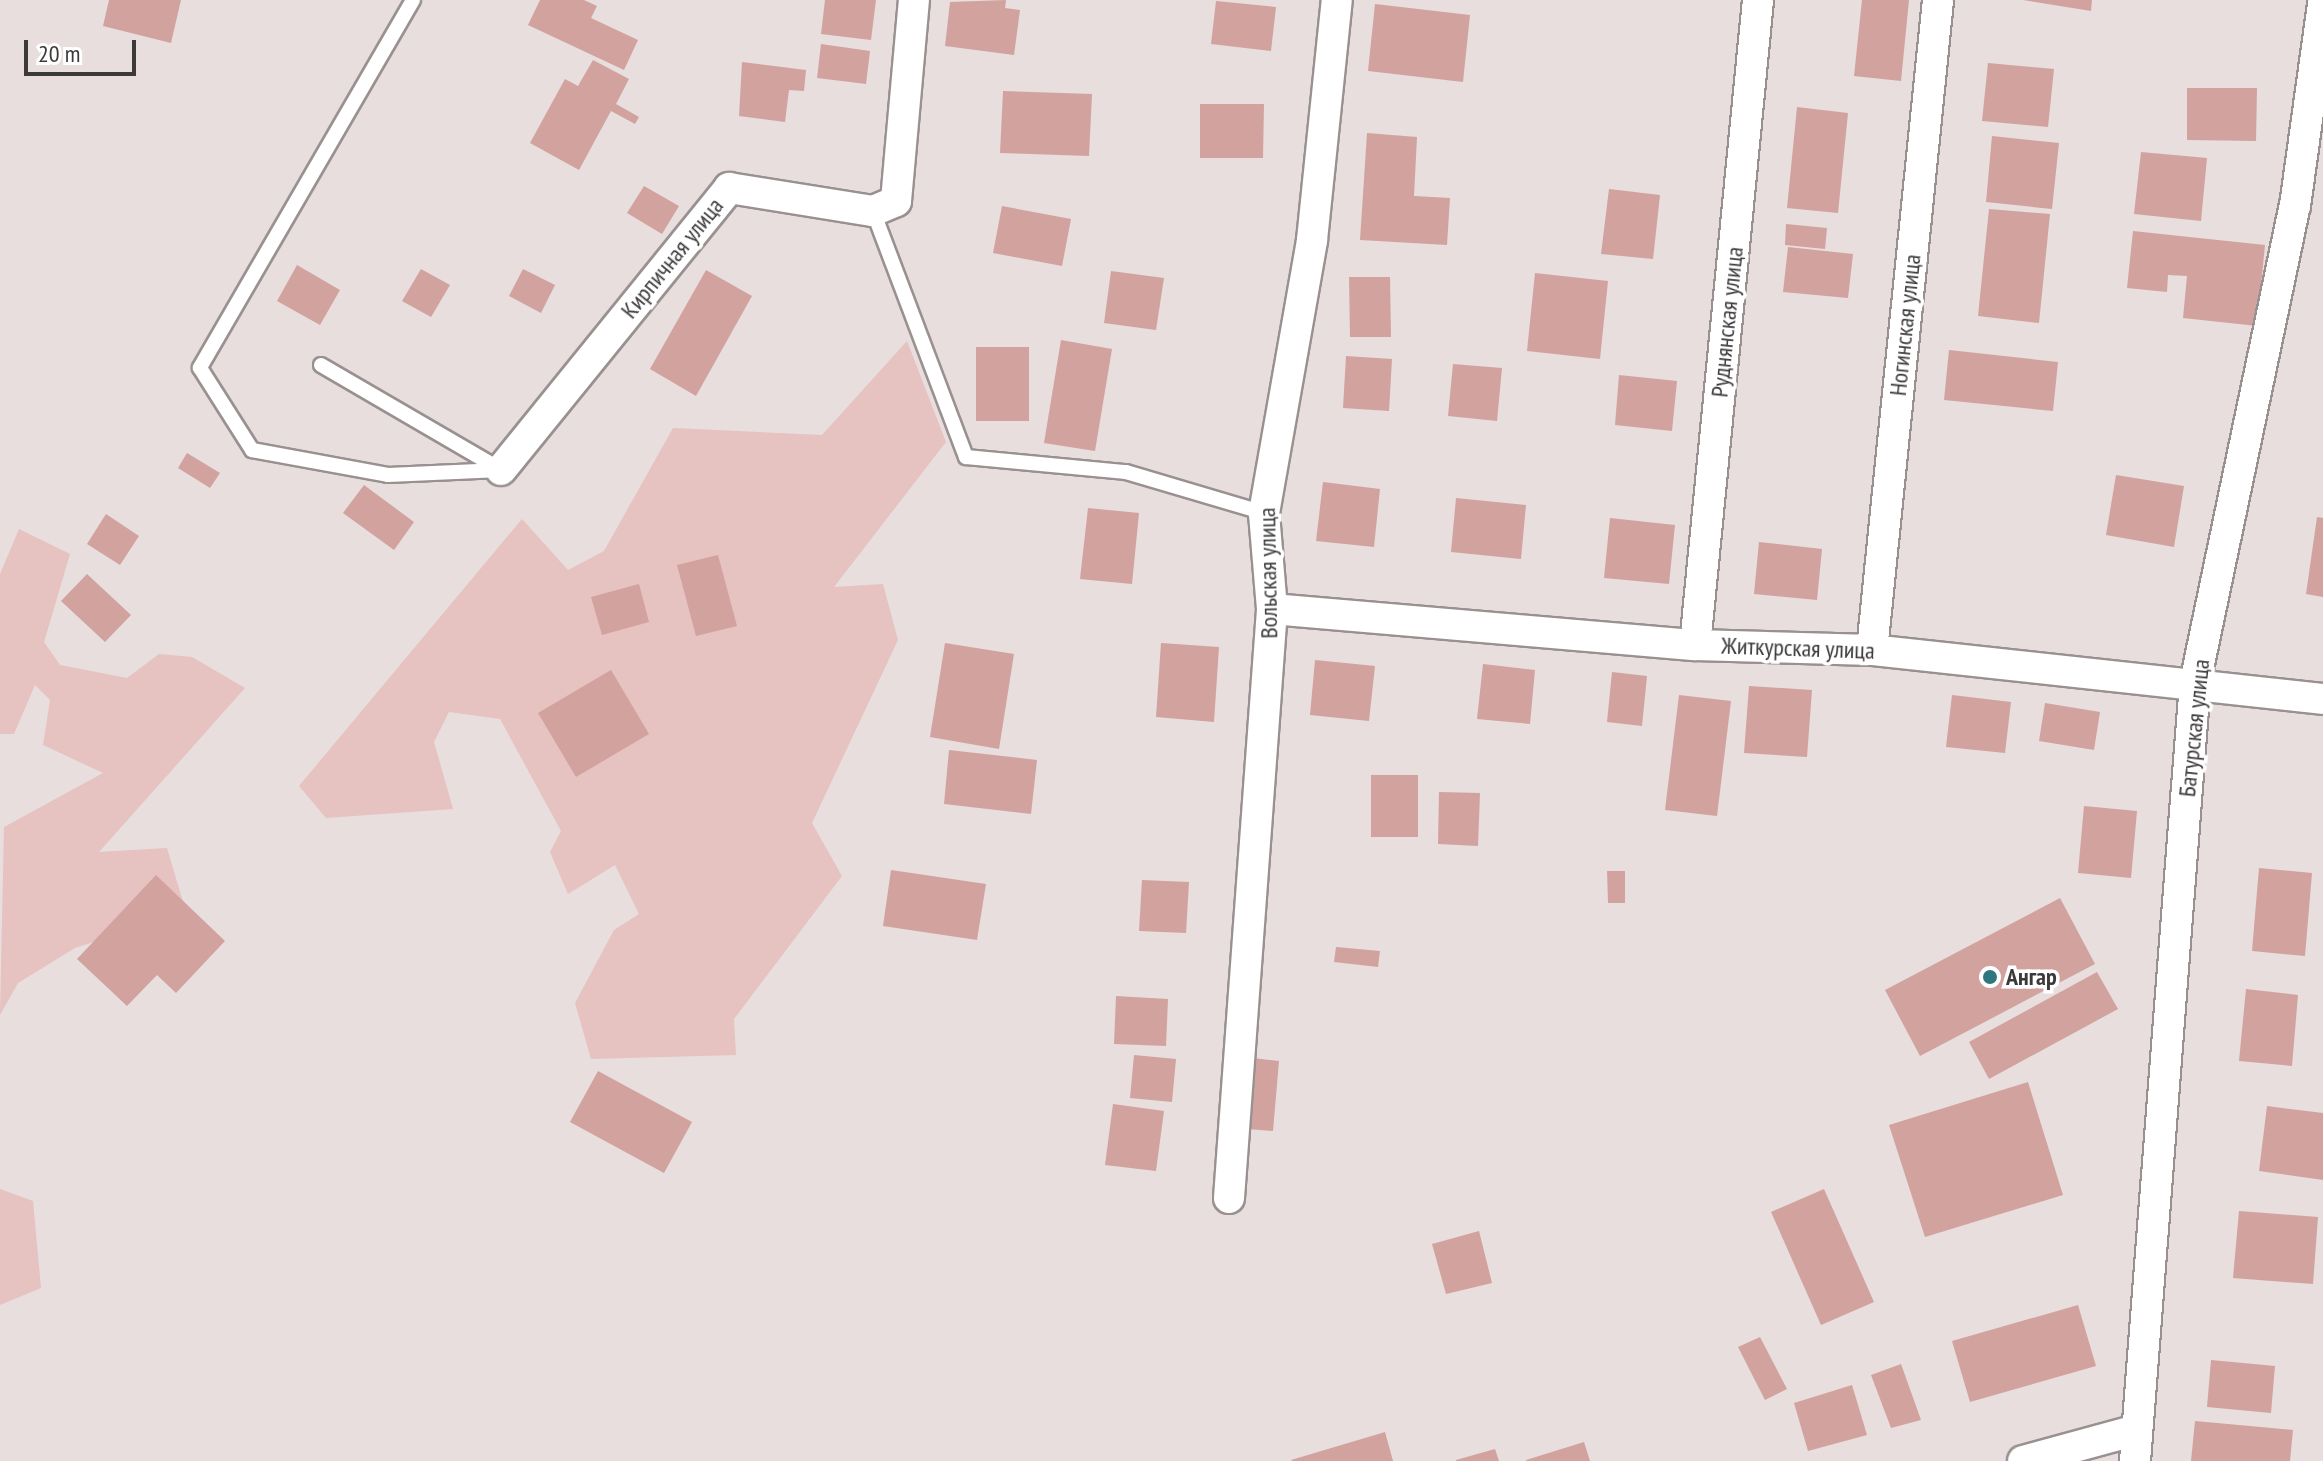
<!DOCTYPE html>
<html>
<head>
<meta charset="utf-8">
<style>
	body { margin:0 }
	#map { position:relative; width:2323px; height:1461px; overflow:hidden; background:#e7dedd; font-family:"PT Sans Narrow",sans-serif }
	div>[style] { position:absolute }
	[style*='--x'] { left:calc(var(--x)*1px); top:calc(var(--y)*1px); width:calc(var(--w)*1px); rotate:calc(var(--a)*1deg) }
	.green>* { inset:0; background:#e6c2c0 }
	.building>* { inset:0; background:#d2a29f }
	.roads { filter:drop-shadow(2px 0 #999190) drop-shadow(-2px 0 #999190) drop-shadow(0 2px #999190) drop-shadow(0 -2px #999190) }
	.service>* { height:14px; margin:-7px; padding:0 7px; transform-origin:7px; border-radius:7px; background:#fff }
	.minor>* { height:30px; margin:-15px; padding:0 15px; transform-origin:15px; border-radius:15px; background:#fff }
	.dots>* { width:22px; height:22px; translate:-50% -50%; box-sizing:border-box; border:4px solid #fff; border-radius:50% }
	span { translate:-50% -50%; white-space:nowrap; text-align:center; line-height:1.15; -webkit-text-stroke:7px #fff; paint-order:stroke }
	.street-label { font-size:24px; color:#3c3939 }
	.poi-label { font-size:24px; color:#3c3939; font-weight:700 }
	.left { translate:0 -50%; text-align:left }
	.scale { position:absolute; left:24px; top:40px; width:112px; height:36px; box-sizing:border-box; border:4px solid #3c3939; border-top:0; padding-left:10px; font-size:24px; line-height:28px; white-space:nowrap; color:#3c3939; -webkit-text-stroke:6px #fff; paint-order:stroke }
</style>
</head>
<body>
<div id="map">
	<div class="green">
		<i style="clip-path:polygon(907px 341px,946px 442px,834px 587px,883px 584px,898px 640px,812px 823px,842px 876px,734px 1019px,736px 1055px,591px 1059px,575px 1003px,614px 930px,639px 914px,615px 865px,568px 894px,550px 852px,561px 831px,500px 719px,449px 712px,434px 742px,453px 809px,326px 818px,299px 786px,522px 519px,568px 570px,604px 551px,673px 428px,822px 435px)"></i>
		<i style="clip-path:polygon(19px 529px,70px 554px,44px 642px,60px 665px,127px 678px,159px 654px,192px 657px,245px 688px,99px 852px,167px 848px,186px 912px,75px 948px,18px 983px,0 1015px,4px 827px,103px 773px,43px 745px,50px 700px,35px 685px,14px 734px,0 734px,0 574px)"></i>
		<i style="clip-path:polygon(0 1189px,33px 1201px,41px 1288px,0 1305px)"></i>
	</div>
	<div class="building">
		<i style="clip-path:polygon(109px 0,181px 0,171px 43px,103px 26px)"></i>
		<i style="clip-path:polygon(540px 0,584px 0,597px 6px,591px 18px,638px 40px,624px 70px,528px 25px)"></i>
		<i style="clip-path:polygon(825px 0,876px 0,871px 40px,821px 34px)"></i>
		<i style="clip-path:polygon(1006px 0,1005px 8px,1020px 10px,1014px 55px,945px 46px,950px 2px)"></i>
		<i style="clip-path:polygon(1862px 0,1909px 0,1901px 81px,1854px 76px)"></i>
		<i style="clip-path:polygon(2023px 0,2092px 0,2091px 11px)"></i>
		<i style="clip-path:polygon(1216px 1px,1276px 7px,1271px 51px,1211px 44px)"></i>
		<i style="clip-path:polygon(1375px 4px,1470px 15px,1463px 82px,1368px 71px)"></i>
		<i style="clip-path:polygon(821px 44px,870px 51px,866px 84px,817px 78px)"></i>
		<i style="clip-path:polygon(593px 60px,629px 79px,616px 104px,639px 117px,635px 124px,611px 111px,579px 170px,530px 143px,565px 79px,578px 86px)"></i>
		<i style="clip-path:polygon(742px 62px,806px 70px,804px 91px,789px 90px,785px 122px,739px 116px)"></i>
		<i style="clip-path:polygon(1988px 63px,2054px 69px,2048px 127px,1982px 121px)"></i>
		<i style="clip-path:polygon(2187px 88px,2257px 88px,2256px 141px,2187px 140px)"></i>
		<i style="clip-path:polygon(1003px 91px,1092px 94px,1089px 156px,1000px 153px)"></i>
		<i style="clip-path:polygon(1200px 104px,1264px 104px,1263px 158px,1200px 158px)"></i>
		<i style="clip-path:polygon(1797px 107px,1848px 113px,1838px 213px,1787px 208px)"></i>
		<i style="clip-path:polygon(1367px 133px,1417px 137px,1414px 196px,1450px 198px,1447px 245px,1360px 240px)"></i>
		<i style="clip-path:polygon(1992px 136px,2059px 143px,2052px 209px,1986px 202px)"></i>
		<i style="clip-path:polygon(2141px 152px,2207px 158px,2201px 221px,2134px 214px)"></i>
		<i style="clip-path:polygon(644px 186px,679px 206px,662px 234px,627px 213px)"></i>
		<i style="clip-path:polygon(1609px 189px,1660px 195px,1653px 259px,1601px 254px)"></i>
		<i style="clip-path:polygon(1002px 206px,1071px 219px,1062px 266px,993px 253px)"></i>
		<i style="clip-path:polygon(1989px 209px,2050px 214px,2039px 323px,1978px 316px)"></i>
		<i style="clip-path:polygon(1786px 224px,1827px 228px,1825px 249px,1785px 245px)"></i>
		<i style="clip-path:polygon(2133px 231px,2265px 245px,2257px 326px,2183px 318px,2187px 276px,2168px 275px,2167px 292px,2127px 288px)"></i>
		<i style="clip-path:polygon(1788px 247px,1853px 254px,1848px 298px,1783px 292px)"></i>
		<i style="clip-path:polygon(297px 265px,340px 290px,320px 325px,277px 301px)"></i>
		<i style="clip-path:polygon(421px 269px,450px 285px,431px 317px,402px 301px)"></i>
		<i style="clip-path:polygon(523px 269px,555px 285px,541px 313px,509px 296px)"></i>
		<i style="clip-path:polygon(706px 270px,752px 296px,696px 396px,650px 369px)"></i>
		<i style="clip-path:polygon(1111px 271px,1164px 278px,1156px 330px,1104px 323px)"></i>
		<i style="clip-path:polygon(1535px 273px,1608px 281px,1600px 359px,1527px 351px)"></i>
		<i style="clip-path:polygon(1349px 277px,1390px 277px,1391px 337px,1350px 337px)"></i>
		<i style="clip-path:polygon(1061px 340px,1112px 349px,1095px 451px,1044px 443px)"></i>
		<i style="clip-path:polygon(976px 347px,1029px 347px,1029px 421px,976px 421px)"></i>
		<i style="clip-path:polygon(1949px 350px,2058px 362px,2053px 411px,1944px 400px)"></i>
		<i style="clip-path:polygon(1346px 356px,1392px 359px,1389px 411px,1343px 408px)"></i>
		<i style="clip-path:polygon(1453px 364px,1502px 368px,1497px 421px,1448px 416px)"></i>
		<i style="clip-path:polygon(1619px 375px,1677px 381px,1672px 431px,1615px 425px)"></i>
		<i style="clip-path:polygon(187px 453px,220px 473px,210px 488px,178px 468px)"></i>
		<i style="clip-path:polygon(2116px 475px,2184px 486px,2174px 547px,2106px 535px)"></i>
		<i style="clip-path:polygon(1323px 482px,1380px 489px,1374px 547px,1316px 541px)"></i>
		<i style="clip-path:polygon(364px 485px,414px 522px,394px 550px,343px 513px)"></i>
		<i style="clip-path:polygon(1456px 498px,1526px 505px,1521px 559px,1451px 552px)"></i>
		<i style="clip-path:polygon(1088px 508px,1139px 513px,1132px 584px,1080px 579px)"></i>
		<i style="clip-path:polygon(106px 514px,139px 536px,120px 565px,87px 544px)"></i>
		<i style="clip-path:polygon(2317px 517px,2323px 518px,2323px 597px,2306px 594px)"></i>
		<i style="clip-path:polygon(1610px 518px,1675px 525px,1669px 584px,1604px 578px)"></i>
		<i style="clip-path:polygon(1759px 542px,1822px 549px,1817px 600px,1754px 594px)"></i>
		<i style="clip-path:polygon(718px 555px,737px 626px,696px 636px,677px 565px)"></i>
		<i style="clip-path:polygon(87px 574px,131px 615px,105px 642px,61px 601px)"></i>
		<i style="clip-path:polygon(639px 584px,649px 622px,602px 635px,591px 597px)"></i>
		<i style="clip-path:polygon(945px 643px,1014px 654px,999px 749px,930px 737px)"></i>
		<i style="clip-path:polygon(1161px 643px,1219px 647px,1214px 722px,1156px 717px)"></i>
		<i style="clip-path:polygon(1315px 660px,1375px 666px,1369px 721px,1310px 715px)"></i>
		<i style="clip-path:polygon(1483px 664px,1535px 670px,1530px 724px,1477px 719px)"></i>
		<i style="clip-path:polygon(611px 670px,649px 734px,576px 777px,538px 713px)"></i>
		<i style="clip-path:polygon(1612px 672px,1647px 676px,1642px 726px,1607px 722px)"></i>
		<i style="clip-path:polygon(1749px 686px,1812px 690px,1807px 757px,1744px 753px)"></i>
		<i style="clip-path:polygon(1679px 695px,1731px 701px,1717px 816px,1665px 810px)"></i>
		<i style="clip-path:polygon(1952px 695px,2011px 702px,2005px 753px,1946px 747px)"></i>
		<i style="clip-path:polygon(2045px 703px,2100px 712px,2094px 750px,2039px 741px)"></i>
		<i style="clip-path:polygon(949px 750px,1037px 760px,1031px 814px,944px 804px)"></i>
		<i style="clip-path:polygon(1371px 775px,1418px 775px,1418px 837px,1371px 837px)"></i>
		<i style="clip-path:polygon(1439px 792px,1480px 793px,1478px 846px,1438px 844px)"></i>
		<i style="clip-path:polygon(2084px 806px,2137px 811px,2131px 878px,2078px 873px)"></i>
		<i style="clip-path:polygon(2259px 868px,2312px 873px,2305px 956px,2252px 951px)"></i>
		<i style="clip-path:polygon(891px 870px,986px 884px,977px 940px,883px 926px)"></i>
		<i style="clip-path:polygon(1607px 871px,1625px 871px,1625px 903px,1608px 903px)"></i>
		<i style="clip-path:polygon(156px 875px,225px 941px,176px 993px,157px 975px,127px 1006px,77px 959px)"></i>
		<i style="clip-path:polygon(1142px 880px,1189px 882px,1186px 933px,1139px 931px)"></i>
		<i style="clip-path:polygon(2060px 898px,2095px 964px,1920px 1056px,1885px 990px)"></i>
		<i style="clip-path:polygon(1336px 947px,1380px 951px,1378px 967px,1334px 962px)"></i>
		<i style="clip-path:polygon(2097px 972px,2118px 1009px,1989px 1079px,1969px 1042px)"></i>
		<i style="clip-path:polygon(2246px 989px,2298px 995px,2292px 1066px,2239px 1061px)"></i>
		<i style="clip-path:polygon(1116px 996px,1168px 999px,1166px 1046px,1114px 1044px)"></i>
		<i style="clip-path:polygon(1134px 1055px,1176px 1059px,1172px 1102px,1130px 1098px)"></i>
		<i style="clip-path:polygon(1253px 1058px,1279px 1061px,1273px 1131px,1247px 1129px)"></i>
		<i style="clip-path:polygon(598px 1071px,692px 1122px,664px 1173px,570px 1122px)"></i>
		<i style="clip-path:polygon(2028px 1082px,2063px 1195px,1925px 1237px,1889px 1125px)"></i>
		<i style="clip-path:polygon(1113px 1104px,1164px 1111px,1156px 1171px,1105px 1165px)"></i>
		<i style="clip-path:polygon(2267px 1106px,2323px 1113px,2323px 1180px,2259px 1171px)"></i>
		<i style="clip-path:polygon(1824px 1189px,1874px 1302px,1821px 1325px,1771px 1212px)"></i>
		<i style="clip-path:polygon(2239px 1211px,2318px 1217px,2313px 1284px,2233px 1278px)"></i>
		<i style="clip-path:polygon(1479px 1231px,1492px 1283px,1446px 1294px,1432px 1244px)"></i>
		<i style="clip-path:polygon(2078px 1305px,2096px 1366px,1970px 1402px,1952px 1341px)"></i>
		<i style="clip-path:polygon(1760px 1337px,1787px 1389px,1765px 1400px,1738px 1347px)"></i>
		<i style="clip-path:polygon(2211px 1360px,2275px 1366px,2271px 1413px,2207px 1407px)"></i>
		<i style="clip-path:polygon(1901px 1364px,1921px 1420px,1891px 1428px,1871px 1375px)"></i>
		<i style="clip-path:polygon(1852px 1385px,1867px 1435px,1808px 1451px,1794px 1403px)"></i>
		<i style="clip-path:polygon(2195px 1421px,2293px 1430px,2290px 1461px,2191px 1461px)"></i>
		<i style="clip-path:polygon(1385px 1432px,1393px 1461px,1292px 1461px,1291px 1460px)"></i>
		<i style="clip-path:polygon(1584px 1442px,1590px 1461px,1526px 1461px,1526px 1460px)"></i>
		<i style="clip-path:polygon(1495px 1449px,1499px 1461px,1456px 1461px,1456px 1460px)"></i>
	</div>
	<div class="roads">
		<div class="service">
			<i style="--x:413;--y:0;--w:425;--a:120.1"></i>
			<i style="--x:200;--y:368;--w:97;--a:57.6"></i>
			<i style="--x:252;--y:450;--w:138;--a:10.4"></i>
			<i style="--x:388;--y:475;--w:113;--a:-2.5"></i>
			<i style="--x:873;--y:211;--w:263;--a:69.3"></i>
			<i style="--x:966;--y:457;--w:161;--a:5.4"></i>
			<i style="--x:1126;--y:472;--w:144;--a:16.5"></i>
			<i style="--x:321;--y:365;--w:207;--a:30.2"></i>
		</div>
		<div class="minor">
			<i style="--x:501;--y:470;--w:363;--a:-51"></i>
			<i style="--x:729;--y:188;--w:146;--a:9.1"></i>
			<i style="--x:873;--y:211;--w:25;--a:-23"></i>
			<i style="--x:896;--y:201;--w:202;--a:-84.9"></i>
			<i style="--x:1272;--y:609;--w:425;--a:4.9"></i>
			<i style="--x:1695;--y:645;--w:177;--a:1.6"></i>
			<i style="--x:1872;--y:650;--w:454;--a:6.2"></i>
			<i style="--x:1695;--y:645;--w:648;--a:-84.42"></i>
			<i style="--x:1872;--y:650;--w:653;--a:-84.2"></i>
			<i style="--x:1229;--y:1198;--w:591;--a:-85.82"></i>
			<i style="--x:1272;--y:609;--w:96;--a:-94.8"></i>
			<i style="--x:1264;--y:513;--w:277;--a:-80"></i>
			<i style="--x:1312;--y:240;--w:241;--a:-84.1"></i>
			<i style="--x:2023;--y:1461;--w:117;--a:-15.3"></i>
			<i style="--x:2135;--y:1461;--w:780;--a:-85.59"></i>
			<i style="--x:2195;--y:683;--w:487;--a:-78.2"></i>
			<i style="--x:2295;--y:206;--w:204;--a:-82.1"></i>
		</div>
	</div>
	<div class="dots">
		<i style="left:1990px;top:977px;background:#2e777d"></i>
	</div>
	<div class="street-label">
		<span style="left:672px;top:258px;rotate:-51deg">Кирпичная улица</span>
		<span style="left:1727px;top:322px;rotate:-84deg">Руднянская улица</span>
		<span style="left:1905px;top:325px;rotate:-84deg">Ногинская улица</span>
		<span style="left:1268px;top:573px;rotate:-91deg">Вольская улица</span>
		<span style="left:1798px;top:648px;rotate:2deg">Житкурская улица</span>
		<span style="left:2194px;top:728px;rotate:-84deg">Батурская улица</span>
	</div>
	<div class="poi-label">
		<span class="left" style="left:2006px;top:977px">Ангар</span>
	</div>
	<div class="scale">20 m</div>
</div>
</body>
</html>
